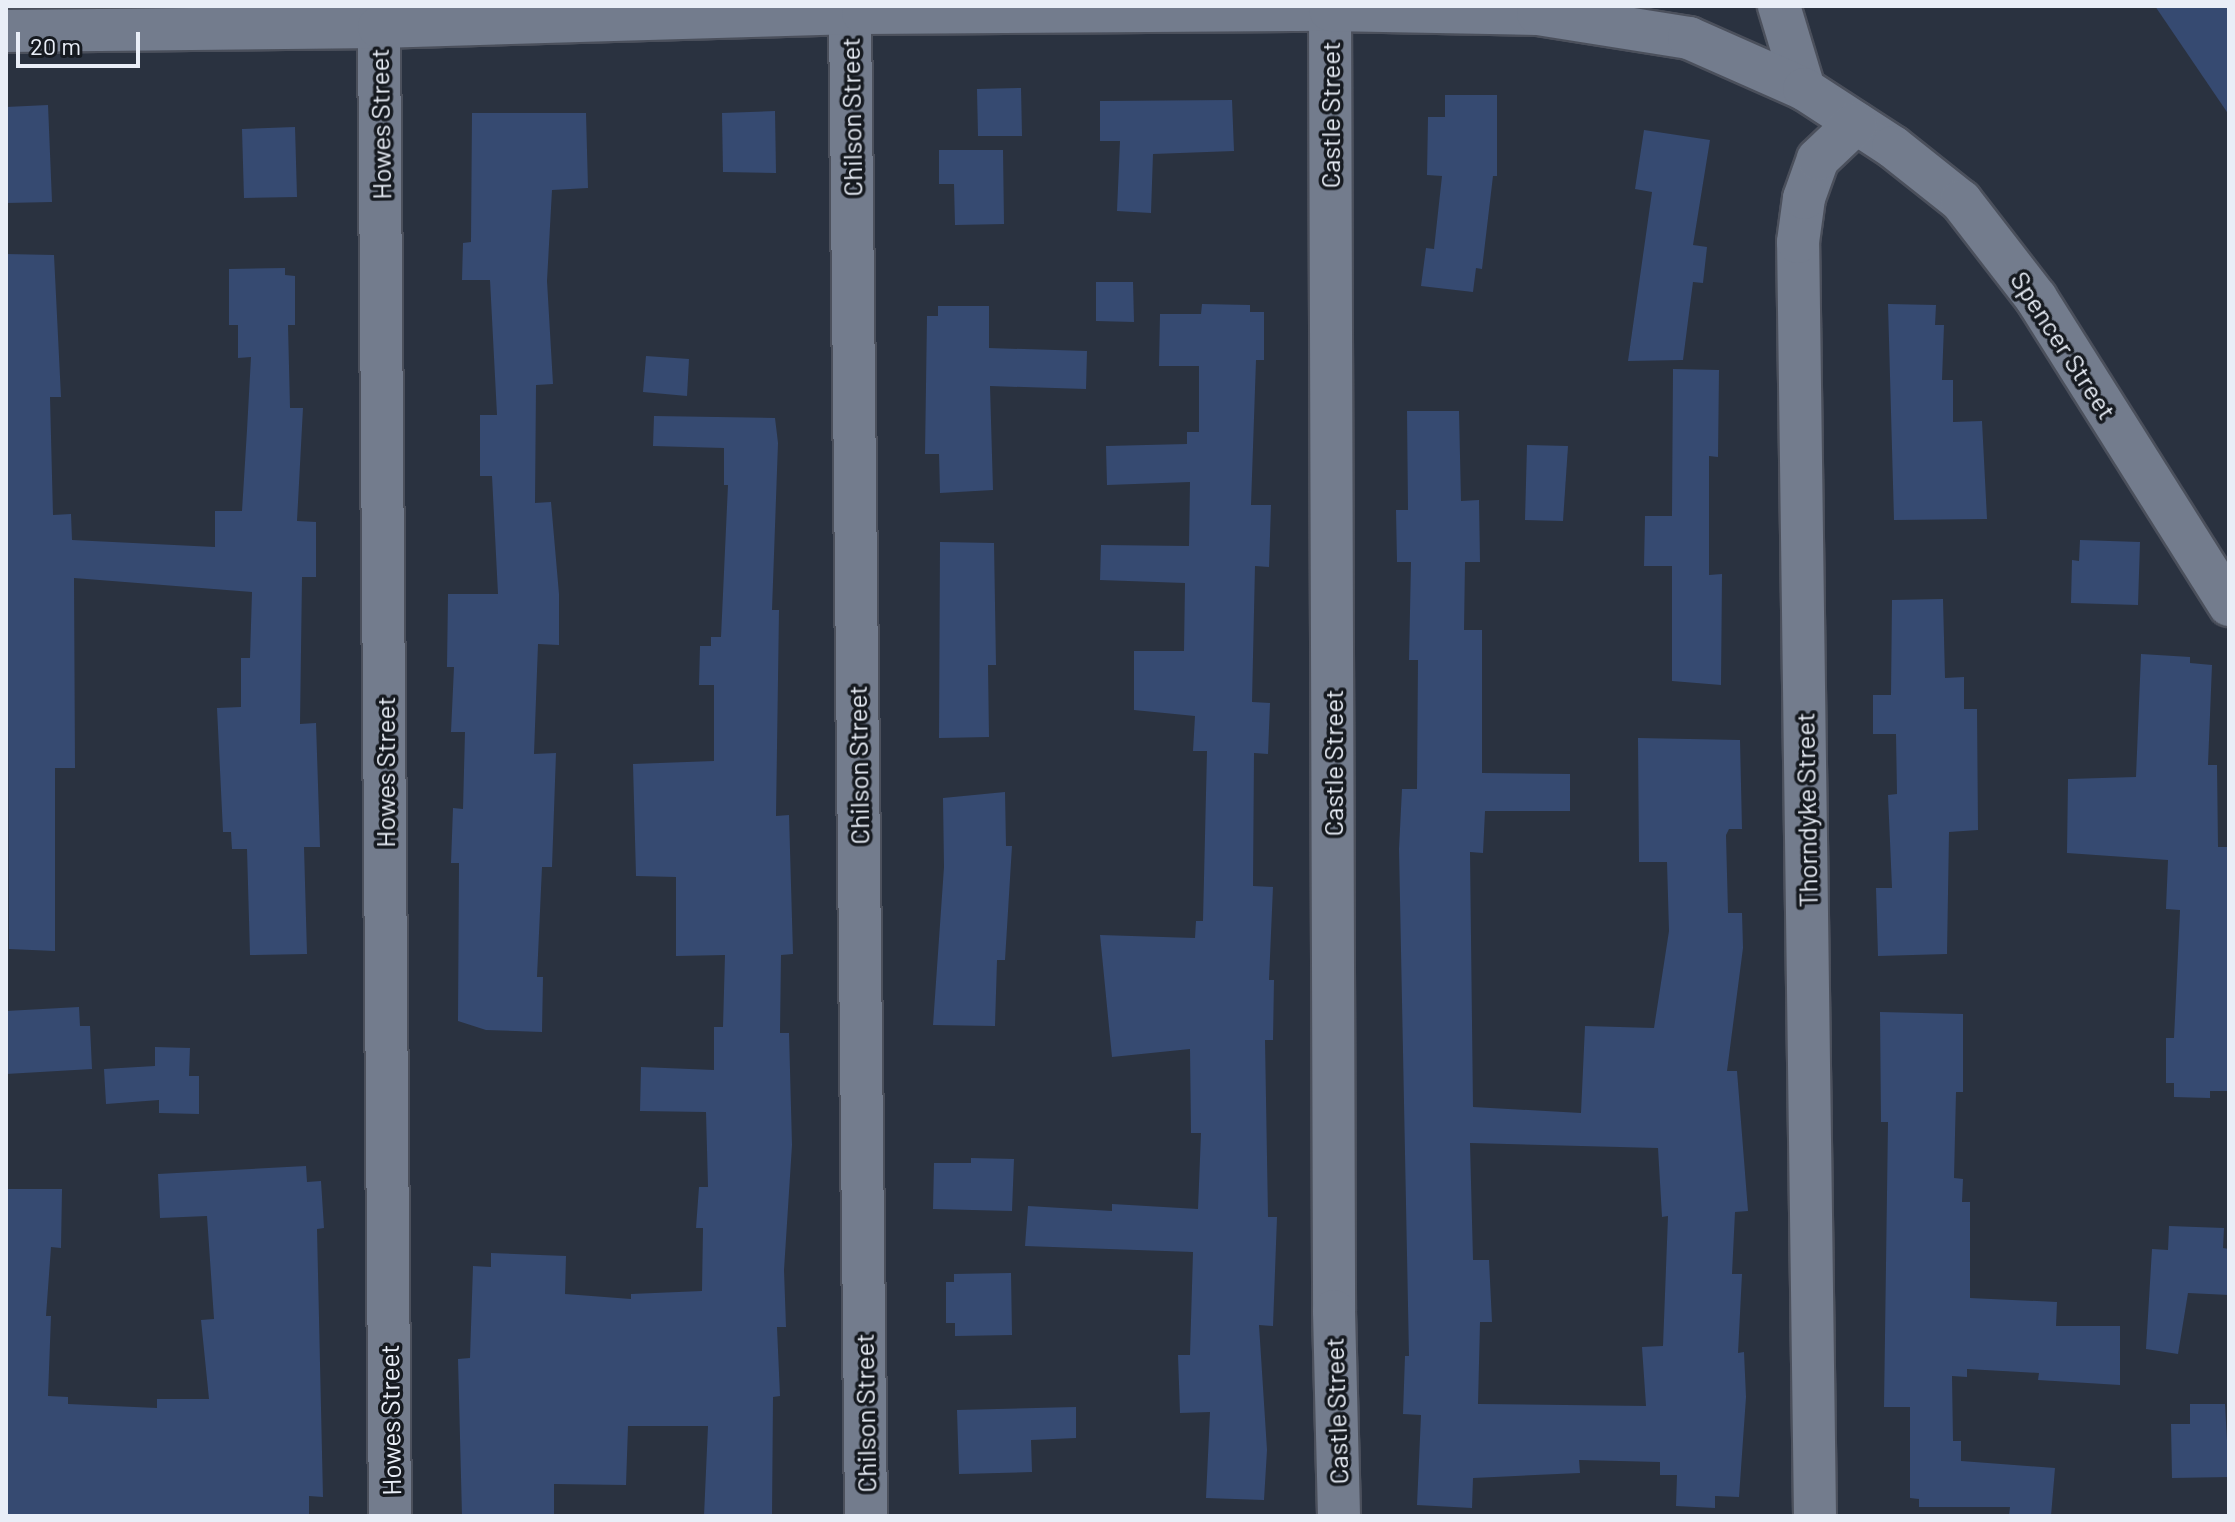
<!DOCTYPE html>
<html>
<head>
<meta charset="utf-8">
<style>
	body { margin:0 }
	#map { position:relative; width:2235px; height:1522px; overflow:hidden; background:#2a3240; font-family:Barlow,sans-serif }
	div>[style] { position:absolute }
	[style*='--x'] { left:calc(var(--x)*1px); top:calc(var(--y)*1px); width:calc(var(--w)*1px); rotate:calc(var(--a)*1deg) }
	.building>* { inset:0; background:#364a71 }
	.roads { filter:drop-shadow(2px 0 #4b505c) drop-shadow(-2px 0 #4b505c) drop-shadow(0 2px #4b505c) drop-shadow(0 -2px #4b505c) }
	.minor>* { height:42px; margin:-21px; padding:0 21px; transform-origin:21px; border-radius:21px; background:#737c8d }
	span { translate:-50% -50%; white-space:nowrap; text-align:center; line-height:1.15; -webkit-text-stroke:7px #161a20; paint-order:stroke }
	.street-label { font-size:26px; color:#e9eef7 }
	.frame { position:absolute; inset:0; border:8px solid #e9eef7; pointer-events:none }
	.scale { position:absolute; left:16px; top:32px; width:124px; height:36px; box-sizing:border-box; border:4px solid #e9eef7; border-top:0; padding-left:10px; font-size:24px; line-height:28px; white-space:nowrap; color:#e9eef7; -webkit-text-stroke:6px #161a20; paint-order:stroke }
</style>
</head>
<body>
<div id="map">
	<div class="building">
		<i style="clip-path:polygon(2155px 6px,2229px 6px,2229px 115px)"></i>
		<i style="clip-path:polygon(1021px 88px,1022px 136px,978px 136px,977px 89px)"></i>
		<i style="clip-path:polygon(1445px 95px,1497px 95px,1497px 176px,1493px 176px,1482px 269px,1476px 268px,1473px 292px,1421px 286px,1426px 248px,1434px 249px,1442px 176px,1427px 175px,1428px 117px,1445px 117px)"></i>
		<i style="clip-path:polygon(1232px 100px,1234px 151px,1153px 154px,1151px 213px,1117px 211px,1120px 141px,1100px 141px,1100px 101px)"></i>
		<i style="clip-path:polygon(48px 105px,52px 202px,6px 203px,6px 107px)"></i>
		<i style="clip-path:polygon(775px 111px,776px 173px,723px 172px,722px 113px)"></i>
		<i style="clip-path:polygon(472px 113px,586px 113px,588px 188px,552px 190px,547px 281px,553px 384px,536px 385px,535px 503px,551px 502px,559px 594px,559px 645px,538px 644px,534px 754px,556px 753px,552px 867px,542px 867px,537px 977px,543px 977px,542px 1032px,486px 1030px,458px 1021px,459px 863px,451px 863px,453px 808px,463px 809px,465px 732px,451px 732px,454px 667px,447px 667px,448px 594px,498px 594px,492px 476px,480px 476px,480px 415px,497px 415px,490px 280px,462px 280px,463px 243px,471px 242px)"></i>
		<i style="clip-path:polygon(295px 127px,297px 197px,244px 198px,242px 129px)"></i>
		<i style="clip-path:polygon(1644px 130px,1710px 140px,1693px 245px,1707px 247px,1703px 283px,1693px 282px,1683px 360px,1628px 361px,1652px 192px,1635px 189px)"></i>
		<i style="clip-path:polygon(939px 150px,1003px 150px,1004px 224px,955px 225px,954px 184px,939px 184px)"></i>
		<i style="clip-path:polygon(6px 254px,54px 255px,61px 397px,50px 397px,53px 515px,71px 514px,72px 540px,215px 547px,215px 511px,242px 511px,247px 430px,251px 357px,238px 358px,238px 325px,229px 325px,229px 269px,285px 268px,285px 275px,295px 276px,295px 325px,288px 325px,290px 408px,303px 408px,297px 521px,316px 522px,316px 577px,302px 577px,300px 724px,316px 723px,320px 847px,304px 847px,307px 954px,250px 955px,247px 849px,232px 849px,231px 832px,223px 832px,217px 708px,241px 707px,241px 658px,250px 658px,252px 592px,74px 578px,75px 768px,55px 768px,55px 951px,9px 949px)"></i>
		<i style="clip-path:polygon(1096px 282px,1133px 282px,1134px 322px,1096px 321px)"></i>
		<i style="clip-path:polygon(1202px 304px,1250px 305px,1250px 312px,1264px 312px,1264px 360px,1256px 360px,1251px 505px,1271px 505px,1269px 567px,1255px 566px,1252px 702px,1270px 703px,1268px 754px,1254px 753px,1253px 886px,1273px 887px,1269px 980px,1274px 980px,1273px 1040px,1265px 1040px,1268px 1217px,1277px 1217px,1273px 1326px,1259px 1325px,1267px 1450px,1264px 1500px,1206px 1498px,1210px 1412px,1180px 1413px,1178px 1355px,1190px 1355px,1193px 1252px,1025px 1246px,1028px 1206px,1112px 1211px,1112px 1204px,1198px 1209px,1201px 1133px,1191px 1133px,1190px 1049px,1112px 1057px,1100px 935px,1195px 938px,1196px 921px,1203px 921px,1207px 751px,1193px 751px,1195px 716px,1134px 710px,1134px 651px,1184px 651px,1185px 583px,1100px 580px,1101px 545px,1189px 546px,1190px 482px,1107px 485px,1106px 446px,1187px 444px,1187px 432px,1199px 432px,1199px 366px,1159px 366px,1160px 314px,1201px 314px)"></i>
		<i style="clip-path:polygon(1888px 304px,1936px 305px,1935px 325px,1944px 325px,1942px 380px,1953px 380px,1953px 422px,1982px 421px,1987px 519px,1894px 520px)"></i>
		<i style="clip-path:polygon(938px 306px,989px 306px,989px 348px,1087px 351px,1086px 389px,990px 386px,993px 490px,940px 493px,939px 454px,925px 454px,927px 316px,938px 316px)"></i>
		<i style="clip-path:polygon(646px 356px,689px 359px,687px 396px,643px 392px)"></i>
		<i style="clip-path:polygon(1673px 369px,1719px 370px,1718px 457px,1709px 456px,1709px 575px,1722px 574px,1721px 685px,1672px 681px,1672px 566px,1644px 566px,1645px 516px,1672px 516px)"></i>
		<i style="clip-path:polygon(evenodd,1407px 411px,1459px 411px,1461px 501px,1479px 500px,1480px 562px,1465px 562px,1464px 630px,1482px 630px,1482px 773px,1570px 774px,1570px 811px,1485px 811px,1483px 853px,1470px 852px,1473px 1107px,1581px 1113px,1585px 1026px,1654px 1028px,1669px 931px,1667px 862px,1639px 862px,1638px 738px,1740px 740px,1742px 829px,1729px 829px,1726px 835px,1728px 913px,1742px 913px,1743px 948px,1727px 1071px,1737px 1071px,1748px 1211px,1735px 1212px,1732px 1274px,1742px 1274px,1738px 1353px,1744px 1352px,1746px 1397px,1739px 1497px,1715px 1496px,1715px 1508px,1676px 1506px,1677px 1475px,1660px 1475px,1660px 1462px,1579px 1460px,1580px 1473px,1473px 1478px,1472px 1508px,1417px 1505px,1421px 1415px,1403px 1414px,1405px 1356px,1409px 1356px,1399px 849px,1402px 789px,1417px 789px,1418px 660px,1409px 660px,1411px 562px,1397px 562px,1396px 510px,1408px 510px,1407px 411px,1470px 1143px,1658px 1148px,1662px 1217px,1668px 1216px,1663px 1346px,1642px 1347px,1646px 1406px,1478px 1404px,1480px 1322px,1492px 1322px,1489px 1260px,1473px 1260px,1470px 1143px)"></i>
		<i style="clip-path:polygon(654px 416px,775px 418px,778px 443px,772px 610px,779px 610px,776px 816px,789px 815px,793px 954px,781px 955px,780px 1033px,789px 1033px,792px 1145px,784px 1270px,786px 1327px,777px 1327px,780px 1396px,773px 1397px,772px 1516px,704px 1516px,708px 1426px,628px 1426px,626px 1485px,554px 1484px,554px 1516px,462px 1516px,458px 1359px,470px 1358px,473px 1266px,491px 1267px,491px 1253px,566px 1256px,565px 1294px,631px 1299px,631px 1294px,702px 1291px,703px 1228px,696px 1228px,699px 1187px,708px 1187px,706px 1112px,640px 1111px,641px 1067px,714px 1070px,714px 1027px,723px 1027px,725px 955px,676px 956px,676px 877px,636px 876px,633px 764px,714px 761px,714px 685px,699px 685px,700px 646px,711px 646px,711px 637px,721px 637px,728px 485px,724px 485px,724px 448px,653px 446px)"></i>
		<i style="clip-path:polygon(1527px 445px,1568px 446px,1563px 521px,1525px 520px)"></i>
		<i style="clip-path:polygon(2080px 540px,2140px 542px,2138px 605px,2071px 603px,2072px 560px,2079px 561px)"></i>
		<i style="clip-path:polygon(940px 542px,994px 543px,996px 665px,988px 665px,989px 737px,939px 738px)"></i>
		<i style="clip-path:polygon(1943px 599px,1945px 678px,1964px 677px,1964px 709px,1977px 709px,1978px 830px,1949px 832px,1947px 954px,1878px 956px,1876px 888px,1892px 888px,1888px 795px,1897px 794px,1896px 734px,1873px 734px,1873px 695px,1891px 695px,1892px 600px)"></i>
		<i style="clip-path:polygon(2141px 654px,2190px 657px,2190px 663px,2212px 665px,2208px 765px,2217px 765px,2218px 847px,2229px 847px,2229px 1091px,2210px 1091px,2210px 1098px,2174px 1097px,2174px 1083px,2166px 1083px,2166px 1038px,2174px 1038px,2180px 910px,2166px 909px,2168px 860px,2067px 853px,2068px 779px,2136px 777px)"></i>
		<i style="clip-path:polygon(1005px 792px,1006px 846px,1012px 846px,1005px 960px,997px 960px,995px 1026px,933px 1025px,944px 867px,943px 798px)"></i>
		<i style="clip-path:polygon(79px 1007px,80px 1026px,90px 1026px,92px 1069px,6px 1074px,6px 1011px)"></i>
		<i style="clip-path:polygon(1880px 1012px,1963px 1014px,1963px 1092px,1956px 1092px,1954px 1178px,1963px 1179px,1962px 1202px,1970px 1202px,1970px 1298px,2057px 1302px,2056px 1326px,2120px 1326px,2120px 1385px,2038px 1380px,2039px 1373px,1967px 1369px,1967px 1377px,1952px 1376px,1953px 1441px,1961px 1441px,1961px 1461px,2055px 1468px,2051px 1516px,2009px 1516px,2010px 1507px,1919px 1507px,1919px 1499px,1910px 1498px,1910px 1407px,1884px 1407px,1888px 1122px,1881px 1122px)"></i>
		<i style="clip-path:polygon(155px 1047px,190px 1048px,189px 1076px,199px 1076px,199px 1114px,159px 1113px,159px 1100px,106px 1104px,104px 1069px,155px 1066px)"></i>
		<i style="clip-path:polygon(971px 1158px,1014px 1159px,1012px 1211px,933px 1209px,934px 1163px,971px 1163px)"></i>
		<i style="clip-path:polygon(306px 1166px,307px 1182px,321px 1181px,324px 1228px,317px 1229px,323px 1497px,309px 1496px,309px 1516px,6px 1516px,7px 1189px,62px 1189px,61px 1248px,51px 1247px,46px 1316px,51px 1316px,48px 1396px,68px 1397px,68px 1404px,157px 1408px,157px 1399px,209px 1399px,201px 1320px,214px 1319px,207px 1216px,160px 1218px,158px 1174px)"></i>
		<i style="clip-path:polygon(2169px 1226px,2224px 1228px,2223px 1248px,2229px 1249px,2229px 1295px,2188px 1293px,2178px 1354px,2146px 1349px,2152px 1249px,2168px 1250px)"></i>
		<i style="clip-path:polygon(1011px 1273px,1012px 1335px,955px 1336px,955px 1323px,946px 1323px,946px 1282px,954px 1282px,954px 1274px)"></i>
		<i style="clip-path:polygon(2190px 1404px,2225px 1404px,2229px 1477px,2172px 1478px,2171px 1424px,2190px 1424px)"></i>
		<i style="clip-path:polygon(1076px 1407px,1076px 1438px,1031px 1440px,1032px 1472px,959px 1474px,957px 1410px)"></i>
	</div>
	<div class="roads">
		<div class="minor">
			<i style="--x:1779;--y:6;--w:87;--a:73.2"></i>
			<i style="--x:1330;--y:10;--w:1301;--a:89.82"></i>
			<i style="--x:1334;--y:1311;--w:205;--a:88.6"></i>
			<i style="--x:850;--y:14;--w:1502;--a:89.39"></i>
			<i style="--x:379;--y:27;--w:1489;--a:89.58"></i>
			<i style="--x:6;--y:31;--w:373;--a:-0.6"></i>
			<i style="--x:379;--y:27;--w:484;--a:-1.7"></i>
			<i style="--x:863;--y:13;--w:467;--a:-0.4"></i>
			<i style="--x:1330;--y:10;--w:208;--a:1.1"></i>
			<i style="--x:1538;--y:14;--w:153;--a:9"></i>
			<i style="--x:1689;--y:38;--w:126;--a:23.9"></i>
			<i style="--x:1804;--y:89;--w:106;--a:33.1"></i>
			<i style="--x:1893;--y:147;--w:87;--a:38.5"></i>
			<i style="--x:1961;--y:201;--w:123;--a:52.3"></i>
			<i style="--x:2036;--y:298;--w:363;--a:57.8"></i>
			<i style="--x:1815;--y:1516;--w:1274;--a:-90.76"></i>
			<i style="--x:1798;--y:242;--w:44;--a:-82.2"></i>
			<i style="--x:1804;--y:198;--w:41;--a:-70.3"></i>
			<i style="--x:1818;--y:159;--w:52;--a:-43.5"></i>
		</div>
	</div>
	<div class="street-label">
		<span style="left:1330px;top:115px;rotate:-90deg">Castle Street</span>
		<span style="left:851px;top:117px;rotate:-91deg">Chilson Street</span>
		<span style="left:380px;top:124px;rotate:-91deg">Howes Street</span>
		<span style="left:2064px;top:345px;rotate:57deg">Spencer Street</span>
		<span style="left:1333px;top:763px;rotate:-90deg">Castle Street</span>
		<span style="left:858px;top:765px;rotate:-91deg">Chilson Street</span>
		<span style="left:385px;top:772px;rotate:-90deg">Howes Street</span>
		<span style="left:1806px;top:810px;rotate:-91deg">Thorndyke Street</span>
		<span style="left:1336px;top:1411px;rotate:-92deg">Castle Street</span>
		<span style="left:865px;top:1413px;rotate:-91deg">Chilson Street</span>
		<span style="left:390px;top:1420px;rotate:-91deg">Howes Street</span>
	</div>
	<div class="frame"></div>
	<div class="scale">20 m</div>
</div>
</body>
</html>
